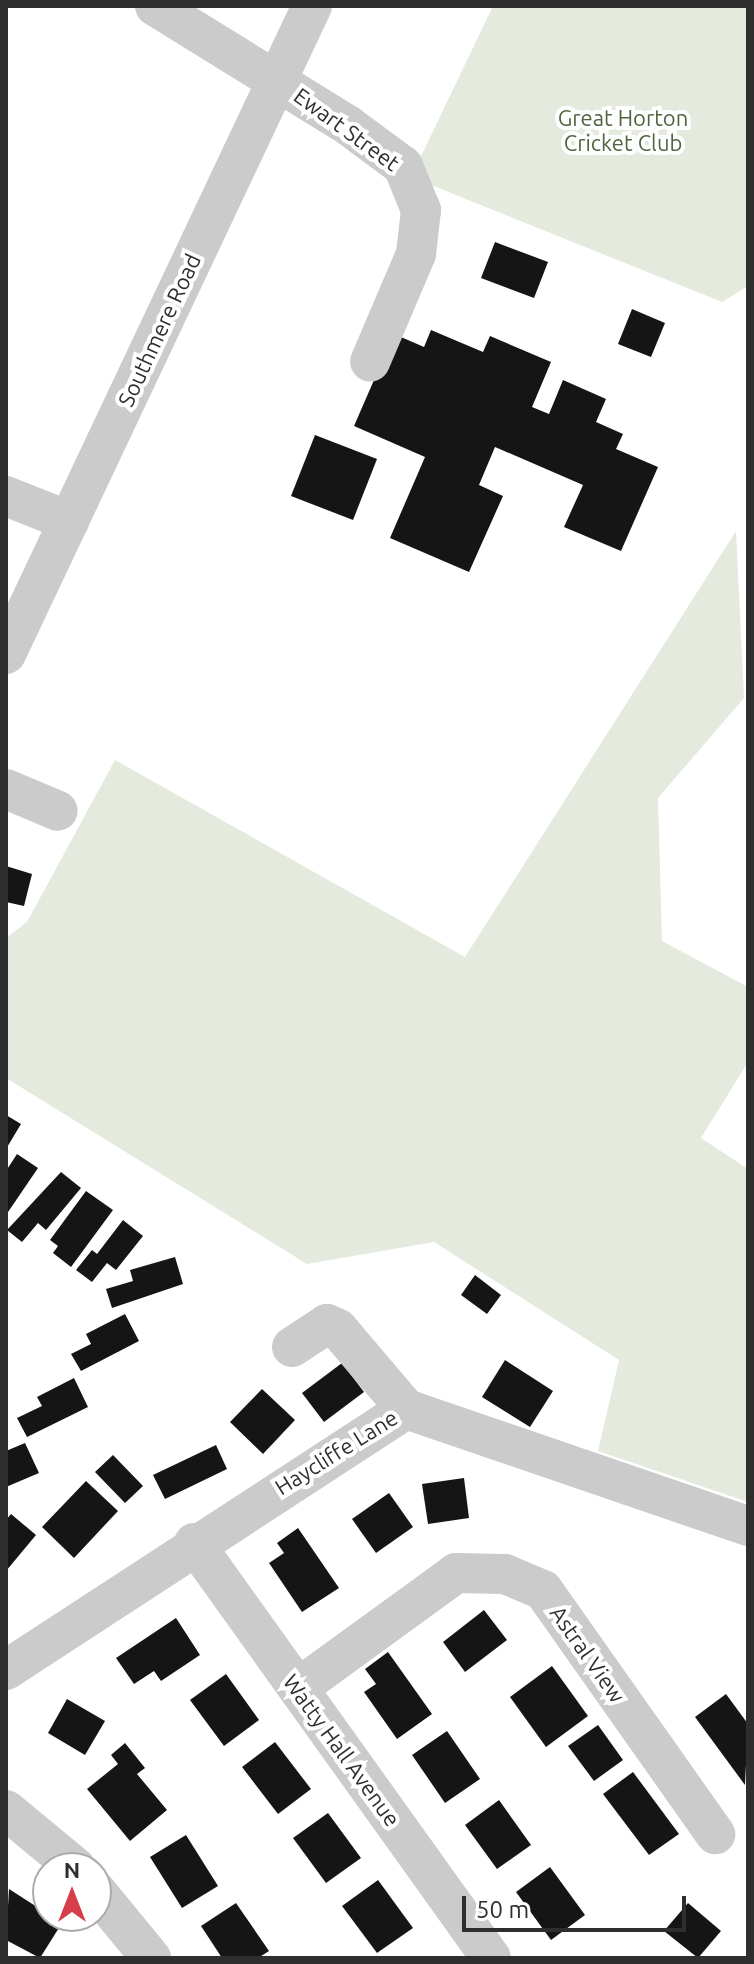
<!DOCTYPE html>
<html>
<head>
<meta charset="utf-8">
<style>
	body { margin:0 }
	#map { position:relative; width:754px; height:1964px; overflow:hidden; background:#fff; font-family:Ubuntu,sans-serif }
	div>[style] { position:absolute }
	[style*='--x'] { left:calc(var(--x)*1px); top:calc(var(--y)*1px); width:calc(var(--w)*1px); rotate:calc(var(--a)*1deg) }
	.green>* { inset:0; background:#e4eadd }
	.building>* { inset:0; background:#151515 }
	.minor>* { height:40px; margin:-20px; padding:0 20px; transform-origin:20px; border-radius:20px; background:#cbcbcb }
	span { translate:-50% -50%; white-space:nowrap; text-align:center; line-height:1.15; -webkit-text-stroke:8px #fff; paint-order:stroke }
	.park-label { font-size:22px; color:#51653f }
	.street-label { font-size:22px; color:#2e2e2e }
	.frame { position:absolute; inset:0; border:8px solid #2e2e2e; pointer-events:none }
	.north { position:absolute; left:32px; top:1852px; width:80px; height:80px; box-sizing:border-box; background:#fff; border:2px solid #ababab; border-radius:50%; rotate:0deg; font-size:22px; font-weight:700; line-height:32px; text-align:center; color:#2e2e2e }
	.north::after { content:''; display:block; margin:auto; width:28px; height:36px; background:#d63f49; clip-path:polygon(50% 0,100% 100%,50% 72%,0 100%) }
	.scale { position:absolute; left:462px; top:1896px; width:224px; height:36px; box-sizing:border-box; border:4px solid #2e2e2e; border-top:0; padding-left:10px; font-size:24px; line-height:28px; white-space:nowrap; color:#2e2e2e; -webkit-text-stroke:6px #fff; paint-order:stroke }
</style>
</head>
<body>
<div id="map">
	<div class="green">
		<i style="clip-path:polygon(493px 6px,748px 6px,748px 286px,722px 302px,411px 177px)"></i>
		<i style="clip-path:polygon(736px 531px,744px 698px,658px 798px,662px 941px,748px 987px,748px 1062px,701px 1138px,748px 1169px,748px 1502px,598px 1451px,619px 1360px,434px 1242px,307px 1264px,6px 1078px,6px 938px,27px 922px,115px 760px,465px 957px)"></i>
	</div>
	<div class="building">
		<i style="clip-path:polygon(495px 242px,548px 262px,534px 298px,481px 278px)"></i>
		<i style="clip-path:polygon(632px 309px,665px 323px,651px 357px,618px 344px)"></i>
		<i style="clip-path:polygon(431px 330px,483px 352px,490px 336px,551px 362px,532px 407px,549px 414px,563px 380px,606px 399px,596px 422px,623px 434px,616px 449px,658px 467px,621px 551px,564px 527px,583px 485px,495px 447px,479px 485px,503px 496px,469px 572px,390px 538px,425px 457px,354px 426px,394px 334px,424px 347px)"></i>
		<i style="clip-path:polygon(315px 435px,377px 459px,353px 520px,291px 496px)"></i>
		<i style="clip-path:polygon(6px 866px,32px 874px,24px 906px,6px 902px)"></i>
		<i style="clip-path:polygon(6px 1115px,21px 1124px,6px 1149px)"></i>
		<i style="clip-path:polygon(17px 1154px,38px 1168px,6px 1215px,6px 1171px)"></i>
		<i style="clip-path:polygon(61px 1172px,81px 1188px,46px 1230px,38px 1223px,22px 1242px,7px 1230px)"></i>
		<i style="clip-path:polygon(86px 1191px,113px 1210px,71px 1267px,53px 1253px,58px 1246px,50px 1240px)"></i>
		<i style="clip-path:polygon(123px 1220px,143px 1236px,116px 1270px,107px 1263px,92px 1282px,76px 1270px,92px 1250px,97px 1254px)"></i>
		<i style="clip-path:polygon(175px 1257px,183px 1284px,112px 1308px,106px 1289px,133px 1281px,130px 1270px)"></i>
		<i style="clip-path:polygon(475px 1275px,501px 1295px,487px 1314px,461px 1295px)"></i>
		<i style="clip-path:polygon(125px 1314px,139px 1341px,81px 1371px,71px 1354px,91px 1344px,86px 1334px)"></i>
		<i style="clip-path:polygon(505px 1360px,553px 1391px,530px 1427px,482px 1397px)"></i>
		<i style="clip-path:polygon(342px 1363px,364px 1392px,324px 1422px,302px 1393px)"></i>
		<i style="clip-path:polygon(74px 1378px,88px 1407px,27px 1437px,17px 1418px,42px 1406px,37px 1397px)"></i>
		<i style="clip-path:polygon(262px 1389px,295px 1420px,263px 1454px,230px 1422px)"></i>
		<i style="clip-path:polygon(25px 1443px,39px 1473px,6px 1487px,6px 1451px)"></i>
		<i style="clip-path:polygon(216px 1445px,227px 1469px,165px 1499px,153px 1475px)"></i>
		<i style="clip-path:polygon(113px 1455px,143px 1486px,125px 1503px,95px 1472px)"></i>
		<i style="clip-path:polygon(464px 1478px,469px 1518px,428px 1524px,422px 1484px)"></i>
		<i style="clip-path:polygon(86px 1481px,118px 1511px,74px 1558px,42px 1527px)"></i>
		<i style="clip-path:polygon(389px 1493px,413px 1527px,376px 1553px,352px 1519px)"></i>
		<i style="clip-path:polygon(11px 1514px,36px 1535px,6px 1571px,6px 1520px)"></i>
		<i style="clip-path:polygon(298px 1528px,339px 1588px,302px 1612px,269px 1563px,284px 1553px,277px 1543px)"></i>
		<i style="clip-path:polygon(484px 1610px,507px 1640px,465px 1672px,443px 1642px)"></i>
		<i style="clip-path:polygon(176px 1618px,200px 1655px,161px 1681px,154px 1671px,134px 1684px,116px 1658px)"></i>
		<i style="clip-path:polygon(388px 1652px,432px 1714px,397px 1739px,364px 1692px,376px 1684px,365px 1669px)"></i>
		<i style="clip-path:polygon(552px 1666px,588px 1716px,546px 1747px,510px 1697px)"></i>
		<i style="clip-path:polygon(226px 1674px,259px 1720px,224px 1746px,190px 1700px)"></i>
		<i style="clip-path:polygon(726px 1694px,748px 1724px,745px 1785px,695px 1717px)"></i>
		<i style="clip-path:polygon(67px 1699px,105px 1721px,85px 1755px,48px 1733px)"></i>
		<i style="clip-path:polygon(598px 1725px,623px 1760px,594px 1781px,568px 1746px)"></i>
		<i style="clip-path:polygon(447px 1731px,480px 1779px,445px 1803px,412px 1755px)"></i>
		<i style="clip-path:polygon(275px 1742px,311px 1789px,278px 1814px,242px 1767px)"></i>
		<i style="clip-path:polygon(125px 1743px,145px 1768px,137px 1774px,167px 1810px,130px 1841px,87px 1789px,118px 1764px,111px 1755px)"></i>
		<i style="clip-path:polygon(633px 1772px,679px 1834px,649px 1855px,603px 1794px)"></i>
		<i style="clip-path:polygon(499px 1800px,531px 1845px,497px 1869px,465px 1825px)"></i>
		<i style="clip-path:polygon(328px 1813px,361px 1858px,326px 1883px,293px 1838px)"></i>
		<i style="clip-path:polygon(186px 1835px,218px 1886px,182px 1908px,150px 1857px)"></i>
		<i style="clip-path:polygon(550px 1867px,585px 1915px,551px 1940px,516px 1892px)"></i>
		<i style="clip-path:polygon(378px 1880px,413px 1928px,377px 1953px,342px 1906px)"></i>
		<i style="clip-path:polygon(9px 1889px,62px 1923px,40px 1958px,6px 1940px)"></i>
		<i style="clip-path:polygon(236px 1903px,269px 1951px,258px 1958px,222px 1958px,201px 1926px)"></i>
		<i style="clip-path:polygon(688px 1903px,721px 1931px,698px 1958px,664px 1931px)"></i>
	</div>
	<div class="minor">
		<i style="--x:155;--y:6;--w:228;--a:31.7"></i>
		<i style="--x:349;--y:126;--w:67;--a:36.5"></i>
		<i style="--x:403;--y:166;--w:48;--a:67.8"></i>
		<i style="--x:421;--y:210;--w:44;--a:96.5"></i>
		<i style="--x:416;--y:254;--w:117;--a:113.1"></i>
		<i style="--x:6;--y:496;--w:68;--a:21.6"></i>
		<i style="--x:6;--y:654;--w:717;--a:-64.72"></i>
		<i style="--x:6;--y:789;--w:56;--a:22.9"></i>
		<i style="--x:292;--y:1347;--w:42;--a:-33.3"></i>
		<i style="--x:327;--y:1324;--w:12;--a:24"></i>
		<i style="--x:338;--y:1329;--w:105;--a:49.6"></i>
		<i style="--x:194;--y:1543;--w:510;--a:54.41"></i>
		<i style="--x:6;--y:1670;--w:478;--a:-33.1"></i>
		<i style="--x:406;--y:1409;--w:361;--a:18.9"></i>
		<i style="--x:298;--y:1688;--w:195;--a:-36"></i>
		<i style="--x:456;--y:1573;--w:49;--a:1.2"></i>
		<i style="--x:505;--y:1574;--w:41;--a:22.8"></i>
		<i style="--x:543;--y:1590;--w:299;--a:54.8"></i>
		<i style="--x:6;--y:1810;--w:91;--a:39.6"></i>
		<i style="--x:96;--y:1891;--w:87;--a:50.6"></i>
	</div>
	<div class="park-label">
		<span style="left:623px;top:130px">Great Horton<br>Cricket Club</span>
	</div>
	<div class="street-label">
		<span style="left:347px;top:129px;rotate:36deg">Ewart Street</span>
		<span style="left:159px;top:330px;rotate:-65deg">Southmere Road</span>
		<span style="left:336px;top:1452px;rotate:-32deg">Haycliffe Lane</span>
		<span style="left:588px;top:1654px;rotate:55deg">Astral View</span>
		<span style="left:342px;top:1750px;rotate:54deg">Watty Hall Avenue</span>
	</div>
	<div class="frame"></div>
	<div class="north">N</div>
	<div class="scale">50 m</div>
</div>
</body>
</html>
